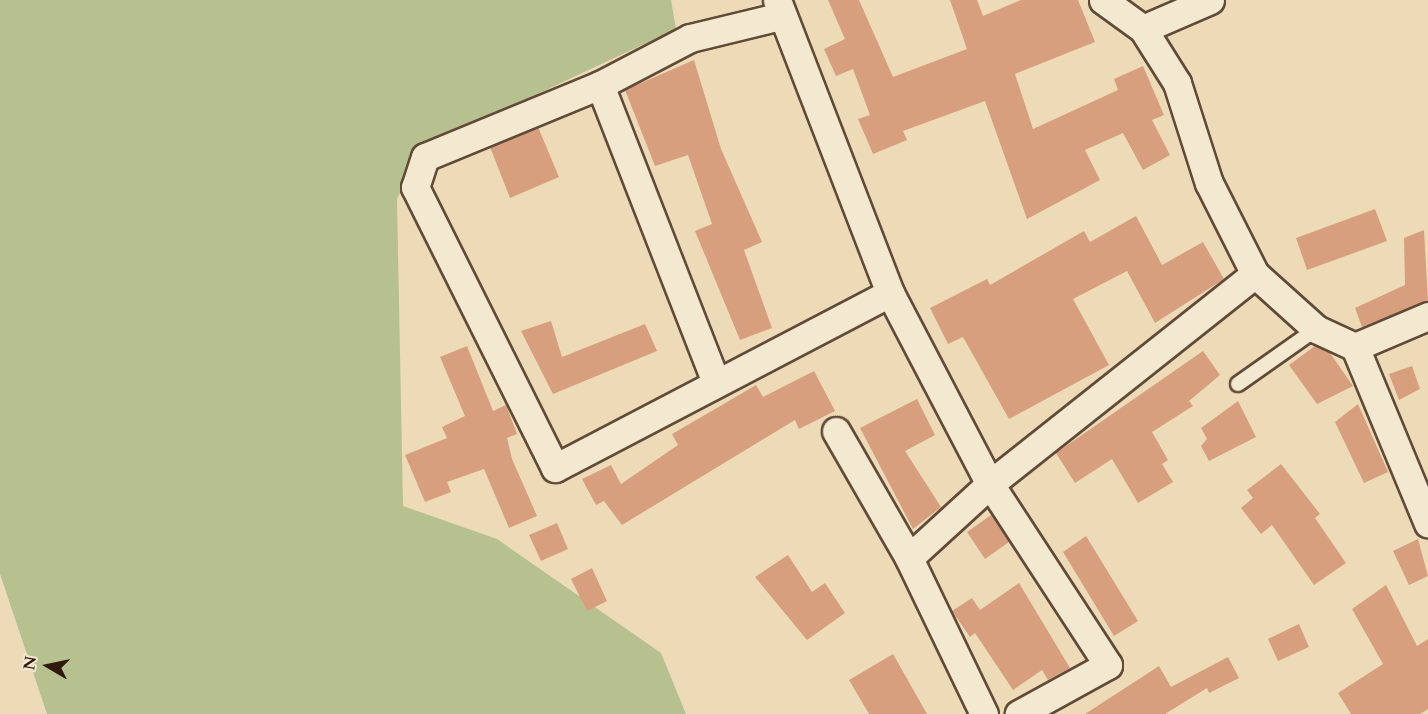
<!DOCTYPE html>
<html>
<head>
<meta charset="utf-8">
<style>
	body { margin:0 }
	#map { position:relative; width:1428px; height:714px; overflow:hidden; background:#eddbb7; font-family:Cardo,serif }
	div>[style] { position:absolute }
	[style*='--x'] { left:calc(var(--x)*1px); top:calc(var(--y)*1px); width:calc(var(--w)*1px); rotate:calc(var(--a)*1deg) }
	.green>* { inset:0; background:#b7c08f }
	.building>* { inset:0; background:#d79f7e }
	.roads { filter:drop-shadow(2px 0 #614a38) drop-shadow(-2px 0 #614a38) drop-shadow(0 2px #614a38) drop-shadow(0 -2px #614a38) }
	.lane>* { height:14px; margin:-7px; padding:0 7px; transform-origin:7px; border-radius:7px; background:#f3e8d0 }
	.street>* { height:27px; margin:-13.5px; padding:0 13.5px; transform-origin:13.5px; border-radius:13.5px; background:#f3e8d0 }
	span { translate:-50% -50%; white-space:nowrap; text-align:center; line-height:1.15; -webkit-text-stroke:4.5px #f3e8d0; paint-order:stroke }
	.north { position:absolute; left:18px; top:636px; width:60px; height:60px; -webkit-text-stroke:4px #f3e8d0; paint-order:stroke; rotate:279deg; font-size:16px; font-weight:700; line-height:24px; text-align:center; color:#32190d }
	.north::after { content:''; display:block; margin:auto; width:21px; height:27px; background:#32190d; clip-path:polygon(50% 0,100% 100%,50% 72%,0 100%) }
</style>
</head>
<body>
<div id="map">
	<div class="green">
		<i style="clip-path:polygon(0 0,671px 0,676px 29px,422px 148px,397px 199px,403px 506px,497px 539px,661px 653px,686px 714px,47px 714px,0 574px)"></i>
	</div>
	<div class="building">
		<i style="clip-path:polygon(828px 0,859px 0,893px 77px,967px 49px,950px 0,977px 0,983px 16px,1021px 0,1078px 0,1095px 42px,1015px 74px,1033px 129px,1118px 90px,1114px 79px,1143px 66px,1164px 115px,1152px 120px,1170px 155px,1143px 170px,1123px 133px,1085px 150px,1100px 180px,1027px 219px,985px 101px,903px 131px,907px 140px,873px 154px,858px 119px,870px 115px,853px 69px,836px 76px,824px 49px,845px 39px)"></i>
		<i style="clip-path:polygon(694px 60px,721px 149px,762px 242px,744px 250px,772px 328px,740px 340px,695px 231px,712px 224px,688px 155px,655px 166px,625px 90px)"></i>
		<i style="clip-path:polygon(538px 127px,559px 177px,510px 198px,490px 147px)"></i>
		<i style="clip-path:polygon(1375px 209px,1387px 241px,1307px 270px,1296px 238px)"></i>
		<i style="clip-path:polygon(1136px 216px,1162px 265px,1203px 242px,1224px 279px,1155px 323px,1127px 271px,1073px 299px,1109px 365px,1009px 419px,963px 337px,948px 344px,930px 308px,987px 279px,990px 285px,1084px 231px,1090px 242px)"></i>
		<i style="clip-path:polygon(1424px 230px,1428px 301px,1362px 327px,1355px 308px,1405px 285px,1404px 238px)"></i>
		<i style="clip-path:polygon(551px 321px,562px 357px,645px 324px,657px 351px,553px 394px,521px 331px)"></i>
		<i style="clip-path:polygon(467px 346px,493px 411px,506px 405px,517px 434px,507px 438px,512px 459px,537px 516px,509px 528px,484px 469px,447px 482px,451px 492px,425px 502px,405px 455px,447px 438px,442px 427px,465px 416px,440px 357px)"></i>
		<i style="clip-path:polygon(1315px 346px,1330px 353px,1353px 386px,1317px 404px,1289px 365px)"></i>
		<i style="clip-path:polygon(1203px 351px,1220px 375px,1189px 401px,1193px 406px,1152px 432px,1168px 460px,1162px 464px,1173px 482px,1138px 503px,1112px 459px,1075px 483px,1056px 453px)"></i>
		<i style="clip-path:polygon(1412px 366px,1420px 389px,1399px 400px,1389px 374px)"></i>
		<i style="clip-path:polygon(814px 371px,835px 411px,799px 429px,795px 420px,622px 525px,604px 501px,596px 505px,582px 479px,611px 465px,621px 484px,678px 445px,672px 434px,727px 402px,756px 385px,763px 397px)"></i>
		<i style="clip-path:polygon(917px 399px,935px 435px,905px 451px,941px 507px,913px 529px,860px 428px)"></i>
		<i style="clip-path:polygon(1238px 401px,1256px 437px,1209px 461px,1201px 446px,1207px 439px,1201px 428px)"></i>
		<i style="clip-path:polygon(1358px 404px,1388px 472px,1364px 483px,1335px 422px)"></i>
		<i style="clip-path:polygon(1281px 464px,1320px 514px,1315px 518px,1346px 563px,1314px 585px,1272px 525px,1261px 534px,1241px 508px,1253px 498px,1247px 490px)"></i>
		<i style="clip-path:polygon(991px 515px,1009px 542px,985px 559px,967px 532px)"></i>
		<i style="clip-path:polygon(557px 523px,568px 549px,541px 561px,529px 535px)"></i>
		<i style="clip-path:polygon(1086px 536px,1138px 621px,1114px 636px,1063px 552px)"></i>
		<i style="clip-path:polygon(1418px 539px,1428px 576px,1409px 585px,1393px 551px)"></i>
		<i style="clip-path:polygon(788px 555px,812px 592px,825px 583px,845px 613px,807px 640px,755px 577px)"></i>
		<i style="clip-path:polygon(592px 568px,607px 601px,587px 611px,571px 579px)"></i>
		<i style="clip-path:polygon(1019px 583px,1070px 668px,1048px 680px,1042px 670px,1013px 690px,975px 633px,970px 637px,952px 611px,972px 598px,980px 610px)"></i>
		<i style="clip-path:polygon(1386px 585px,1417px 646px,1428px 639px,1428px 709px,1420px 714px,1351px 714px,1338px 693px,1383px 664px,1352px 609px)"></i>
		<i style="clip-path:polygon(1299px 624px,1309px 647px,1278px 661px,1268px 639px)"></i>
		<i style="clip-path:polygon(893px 654px,927px 714px,869px 714px,849px 680px)"></i>
		<i style="clip-path:polygon(1228px 657px,1239px 678px,1209px 693px,1207px 688px,1165px 714px,1085px 714px,1159px 666px,1171px 687px)"></i>
	</div>
	<div class="roads">
		<div class="lane">
			<i style="--x:1238;--y:384;--w:95;--a:-35.2"></i>
		</div>
		<div class="street">
			<i style="--x:777;--y:0;--w:314;--a:68.9"></i>
			<i style="--x:890;--y:293;--w:216;--a:62.4"></i>
			<i style="--x:990;--y:484;--w:216;--a:56.9"></i>
			<i style="--x:1108;--y:665;--w:102;--a:151.2"></i>
			<i style="--x:1103;--y:0;--w:49;--a:35.9"></i>
			<i style="--x:1143;--y:29;--w:64;--a:57.8"></i>
			<i style="--x:1177;--y:83;--w:105;--a:72.3"></i>
			<i style="--x:1209;--y:183;--w:102;--a:63.2"></i>
			<i style="--x:1255;--y:274;--w:82;--a:42"></i>
			<i style="--x:1316;--y:329;--w:43;--a:24.8"></i>
			<i style="--x:1355;--y:347;--w:191;--a:67.5"></i>
			<i style="--x:781;--y:16;--w:94;--a:166.4"></i>
			<i style="--x:690;--y:38;--w:102;--a:152.4"></i>
			<i style="--x:600;--y:85;--w:189;--a:157.6"></i>
			<i style="--x:425;--y:157;--w:32;--a:108"></i>
			<i style="--x:415;--y:187;--w:314;--a:63.5"></i>
			<i style="--x:555;--y:468;--w:378;--a:-27.6"></i>
			<i style="--x:1143;--y:29;--w:73;--a:-23.4"></i>
			<i style="--x:600;--y:85;--w:319;--a:68.7"></i>
			<i style="--x:1355;--y:347;--w:79;--a:-23"></i>
			<i style="--x:836;--y:431;--w:146;--a:60.1"></i>
			<i style="--x:984;--y:714;--w:173;--a:-115.7"></i>
			<i style="--x:909;--y:558;--w:110;--a:-42.4"></i>
			<i style="--x:990;--y:484;--w:338;--a:-38.4"></i>
		</div>
	</div>
	<div class="north">N</div>
</div>
</body>
</html>
